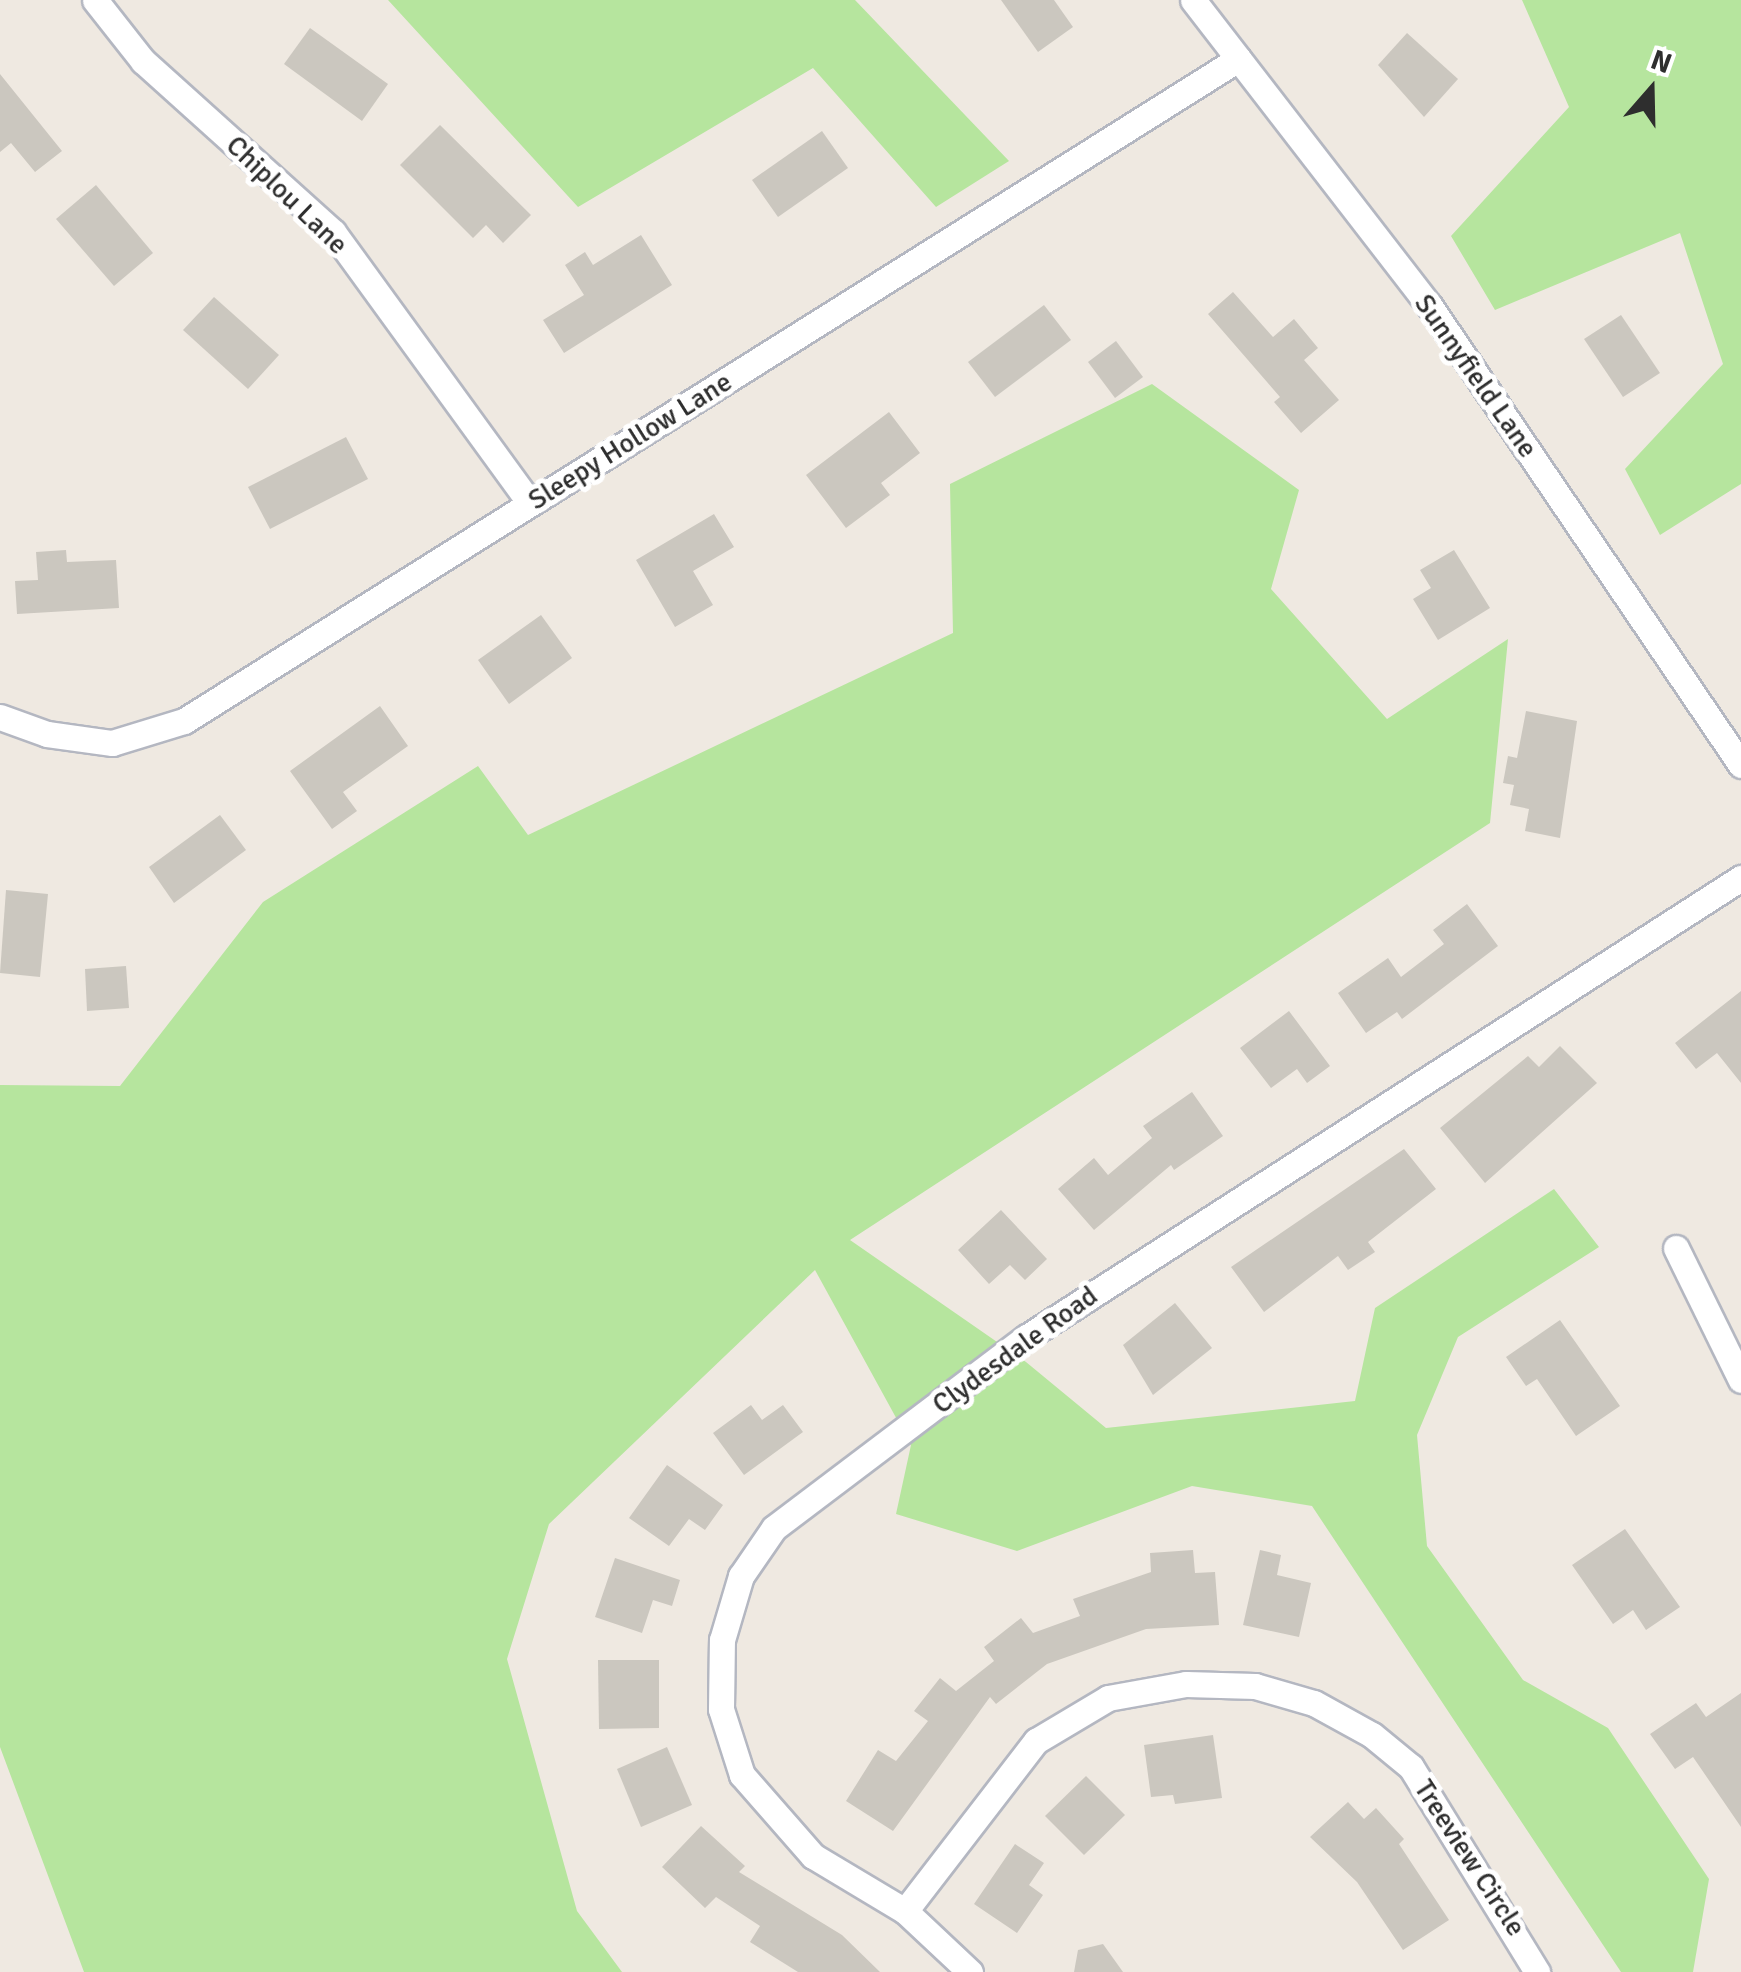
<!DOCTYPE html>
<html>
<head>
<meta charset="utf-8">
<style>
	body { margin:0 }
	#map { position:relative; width:1741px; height:1972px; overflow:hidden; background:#efe9e1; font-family:Signika,sans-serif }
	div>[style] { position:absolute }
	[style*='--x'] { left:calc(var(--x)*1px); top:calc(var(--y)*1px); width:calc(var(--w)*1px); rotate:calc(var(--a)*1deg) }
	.green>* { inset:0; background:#b6e59e }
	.building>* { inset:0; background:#cbc7bf }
	.roads { filter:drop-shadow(2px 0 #b4b7c1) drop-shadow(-2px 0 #b4b7c1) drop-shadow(0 2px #b4b7c1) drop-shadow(0 -2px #b4b7c1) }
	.street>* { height:25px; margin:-12.5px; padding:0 12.5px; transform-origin:12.5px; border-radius:12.5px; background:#fff }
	span { translate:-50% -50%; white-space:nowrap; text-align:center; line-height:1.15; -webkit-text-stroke:10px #fff; paint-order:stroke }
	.street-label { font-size:28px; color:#2e2e2e }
	.north { position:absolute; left:1601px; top:40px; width:100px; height:100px; -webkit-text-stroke:8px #fff; paint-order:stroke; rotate:20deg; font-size:28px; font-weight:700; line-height:40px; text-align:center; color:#2e2e2e }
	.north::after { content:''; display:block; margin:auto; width:35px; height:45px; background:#2e2e2e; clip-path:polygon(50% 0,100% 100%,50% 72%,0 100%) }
</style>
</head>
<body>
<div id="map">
	<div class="green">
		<i style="clip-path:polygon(388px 0,855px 0,1009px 161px,936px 207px,813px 68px,578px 207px)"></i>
		<i style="clip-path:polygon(1522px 0,1741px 0,1741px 484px,1660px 535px,1625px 469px,1723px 364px,1680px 233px,1495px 310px,1451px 236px,1569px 107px)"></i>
		<i style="clip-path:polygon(1152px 384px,1299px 490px,1271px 589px,1387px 719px,1508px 639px,1490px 823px,850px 1240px,1026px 1362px,1106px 1428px,1355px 1401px,1375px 1308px,1554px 1189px,1599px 1247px,1458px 1337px,1417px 1435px,1427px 1546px,1523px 1680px,1608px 1728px,1709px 1879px,1693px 1972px,1621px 1972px,1312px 1506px,1192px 1486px,1017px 1551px,896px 1514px,911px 1445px,815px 1270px,549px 1524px,507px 1659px,577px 1911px,622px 1972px,84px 1972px,0 1747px,0 1085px,120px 1086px,263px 902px,478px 766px,528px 835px,953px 633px,950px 484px)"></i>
	</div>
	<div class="building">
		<i style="clip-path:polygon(1001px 0,1054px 0,1073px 27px,1038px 52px)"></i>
		<i style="clip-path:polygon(310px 28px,388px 84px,362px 121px,284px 64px)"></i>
		<i style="clip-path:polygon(1407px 33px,1458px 79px,1424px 117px,1378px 65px)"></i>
		<i style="clip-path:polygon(0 74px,62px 151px,35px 172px,11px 143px,0 152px)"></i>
		<i style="clip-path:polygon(440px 125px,531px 215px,503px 243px,486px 225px,473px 238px,400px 165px)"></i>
		<i style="clip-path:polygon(822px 131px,848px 168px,778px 217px,752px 180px)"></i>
		<i style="clip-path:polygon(96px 185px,153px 253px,114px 286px,56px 219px)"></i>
		<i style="clip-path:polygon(641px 235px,672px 285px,564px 353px,543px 320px,584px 295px,565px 265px,585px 252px,593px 265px)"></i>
		<i style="clip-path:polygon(1233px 292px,1273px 337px,1294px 319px,1318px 348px,1304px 360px,1339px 400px,1301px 433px,1274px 402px,1280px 397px,1208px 314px)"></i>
		<i style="clip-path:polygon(214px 297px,279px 355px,248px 389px,183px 330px)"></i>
		<i style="clip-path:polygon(1044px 305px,1071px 340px,995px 397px,968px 362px)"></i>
		<i style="clip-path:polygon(1621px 315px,1660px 373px,1623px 397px,1584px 339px)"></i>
		<i style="clip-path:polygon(1116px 341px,1143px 377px,1115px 398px,1088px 362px)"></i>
		<i style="clip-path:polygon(889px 412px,920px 453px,881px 483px,890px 495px,846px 528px,806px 475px)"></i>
		<i style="clip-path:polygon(346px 437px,368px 479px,270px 529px,248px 487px)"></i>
		<i style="clip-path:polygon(714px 514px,734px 547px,693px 571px,713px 605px,675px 627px,636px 560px)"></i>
		<i style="clip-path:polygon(66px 550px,67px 562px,116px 560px,119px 608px,17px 614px,15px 581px,38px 580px,36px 552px)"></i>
		<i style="clip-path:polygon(1454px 550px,1490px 608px,1438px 640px,1413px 599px,1431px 588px,1420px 570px)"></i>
		<i style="clip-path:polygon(541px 615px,572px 658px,509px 704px,478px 660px)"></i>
		<i style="clip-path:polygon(380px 706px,408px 746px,343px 792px,357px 811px,332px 829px,290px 771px)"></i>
		<i style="clip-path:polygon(1526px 711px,1577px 721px,1560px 838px,1525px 831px,1529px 809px,1510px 805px,1514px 785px,1503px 783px,1508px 756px,1517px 758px)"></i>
		<i style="clip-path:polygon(220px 815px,246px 850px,174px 903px,149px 867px)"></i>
		<i style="clip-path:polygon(6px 890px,48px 894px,40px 977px,0 973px)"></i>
		<i style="clip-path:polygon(1467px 904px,1498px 946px,1402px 1019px,1397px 1012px,1366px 1033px,1338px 993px,1388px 958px,1401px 977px,1444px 944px,1433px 930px)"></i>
		<i style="clip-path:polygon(126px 966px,129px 1008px,87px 1011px,85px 969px)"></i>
		<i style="clip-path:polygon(1741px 991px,1741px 1083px,1717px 1053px,1696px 1069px,1675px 1043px)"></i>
		<i style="clip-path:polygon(1289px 1011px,1330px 1066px,1307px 1083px,1297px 1069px,1271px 1088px,1240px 1048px)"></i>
		<i style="clip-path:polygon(1560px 1046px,1597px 1083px,1485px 1183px,1440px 1128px,1528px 1056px,1539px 1067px)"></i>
		<i style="clip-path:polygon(1192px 1092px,1223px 1136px,1174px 1170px,1171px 1165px,1094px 1230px,1058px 1189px,1094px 1158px,1108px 1175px,1152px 1138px,1143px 1126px)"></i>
		<i style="clip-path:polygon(1404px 1149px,1436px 1189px,1368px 1242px,1375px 1252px,1348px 1270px,1338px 1256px,1264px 1312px,1231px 1267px)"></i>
		<i style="clip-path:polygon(1001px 1210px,1047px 1259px,1025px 1280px,1010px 1265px,989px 1284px,958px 1250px)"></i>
		<i style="clip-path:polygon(1175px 1303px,1212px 1348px,1153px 1395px,1123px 1345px)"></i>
		<i style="clip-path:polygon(1560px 1320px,1620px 1406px,1576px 1436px,1537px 1379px,1526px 1386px,1506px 1357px)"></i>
		<i style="clip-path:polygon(751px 1405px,762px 1420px,783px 1405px,803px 1432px,744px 1475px,713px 1433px)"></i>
		<i style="clip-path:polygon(667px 1465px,723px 1505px,705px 1530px,689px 1519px,669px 1546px,629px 1518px)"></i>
		<i style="clip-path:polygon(1625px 1529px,1680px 1607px,1646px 1630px,1633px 1610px,1613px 1624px,1572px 1565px)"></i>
		<i style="clip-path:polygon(1193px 1550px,1195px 1573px,1215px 1572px,1219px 1625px,1146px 1629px,1047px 1664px,996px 1704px,990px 1697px,893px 1831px,846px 1801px,878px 1750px,896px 1761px,928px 1721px,914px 1711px,940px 1678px,956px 1691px,994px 1661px,984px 1647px,1021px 1618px,1033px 1633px,1080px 1616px,1073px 1599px,1151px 1572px,1150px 1553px)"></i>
		<i style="clip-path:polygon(1260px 1550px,1281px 1555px,1277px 1575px,1311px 1583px,1299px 1637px,1243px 1625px)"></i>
		<i style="clip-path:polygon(615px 1558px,680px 1580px,672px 1606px,653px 1600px,642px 1633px,595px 1617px)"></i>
		<i style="clip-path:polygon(598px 1660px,659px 1660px,659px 1728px,599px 1729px)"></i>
		<i style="clip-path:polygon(1741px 1693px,1741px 1827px,1693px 1757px,1675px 1769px,1650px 1734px,1696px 1703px,1706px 1717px)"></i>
		<i style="clip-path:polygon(1213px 1735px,1222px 1798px,1175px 1804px,1173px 1795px,1151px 1797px,1144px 1745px)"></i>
		<i style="clip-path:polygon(667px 1747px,692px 1805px,641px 1827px,617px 1769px)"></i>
		<i style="clip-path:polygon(1086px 1776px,1125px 1815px,1084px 1855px,1045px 1816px)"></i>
		<i style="clip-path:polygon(1348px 1802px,1364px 1819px,1376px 1808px,1404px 1839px,1399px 1844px,1449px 1920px,1403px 1950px,1357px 1882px,1310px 1837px)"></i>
		<i style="clip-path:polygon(701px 1826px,745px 1866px,739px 1872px,842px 1935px,880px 1972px,798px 1972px,750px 1942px,760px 1926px,716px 1897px,705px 1908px,662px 1867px)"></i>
		<i style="clip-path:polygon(1015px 1844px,1044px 1863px,1029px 1885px,1043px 1895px,1017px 1933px,974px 1904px)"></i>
		<i style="clip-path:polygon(1103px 1944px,1123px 1972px,1074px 1972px,1078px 1950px)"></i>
	</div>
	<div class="roads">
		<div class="street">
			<i style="--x:95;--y:0;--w:78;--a:51.8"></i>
			<i style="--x:143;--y:61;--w:256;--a:42"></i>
			<i style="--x:333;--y:232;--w:335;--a:54"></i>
			<i style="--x:1193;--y:0;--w:386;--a:52.3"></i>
			<i style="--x:1429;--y:305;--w:556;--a:55.85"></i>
			<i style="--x:0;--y:717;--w:50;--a:19.9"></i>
			<i style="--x:47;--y:734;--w:66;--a:7.9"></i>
			<i style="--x:112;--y:743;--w:75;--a:-17"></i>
			<i style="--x:184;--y:721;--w:1245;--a:-32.13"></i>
			<i style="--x:1676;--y:1248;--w:147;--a:63.8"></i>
			<i style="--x:905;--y:1911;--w:215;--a:-52.4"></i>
			<i style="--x:1036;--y:1741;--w:84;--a:-30.8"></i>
			<i style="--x:1108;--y:1698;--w:79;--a:-10.2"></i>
			<i style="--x:1186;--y:1684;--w:69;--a:1.7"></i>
			<i style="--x:1255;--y:1686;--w:61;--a:16.1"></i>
			<i style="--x:1314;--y:1703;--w:66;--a:28.9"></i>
			<i style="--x:1372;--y:1735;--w:50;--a:39.4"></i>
			<i style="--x:1411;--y:1767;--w:241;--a:58.4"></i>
			<i style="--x:970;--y:1972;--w:89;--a:-136.8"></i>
			<i style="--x:905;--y:1911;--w:107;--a:-149.1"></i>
			<i style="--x:813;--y:1856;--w:108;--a:-131.2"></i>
			<i style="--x:742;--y:1775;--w:69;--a:-107.7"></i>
			<i style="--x:721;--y:1709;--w:69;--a:-89.2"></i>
			<i style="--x:722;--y:1640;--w:67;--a:-73.5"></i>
			<i style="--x:741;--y:1576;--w:58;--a:-55.5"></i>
			<i style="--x:774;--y:1528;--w:317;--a:-37.1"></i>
			<i style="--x:1027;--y:1337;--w:849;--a:-32.74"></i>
		</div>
	</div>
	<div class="street-label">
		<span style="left:287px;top:195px;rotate:44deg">Chiplou Lane</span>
		<span style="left:1476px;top:376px;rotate:55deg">Sunnyfield Lane</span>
		<span style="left:630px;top:441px;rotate:-32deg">Sleepy Hollow Lane</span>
		<span style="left:1015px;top:1350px;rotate:-36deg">Clydesdale Road</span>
		<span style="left:1470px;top:1858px;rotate:57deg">Treeview Circle</span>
	</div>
	<div class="north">N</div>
</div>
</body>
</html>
